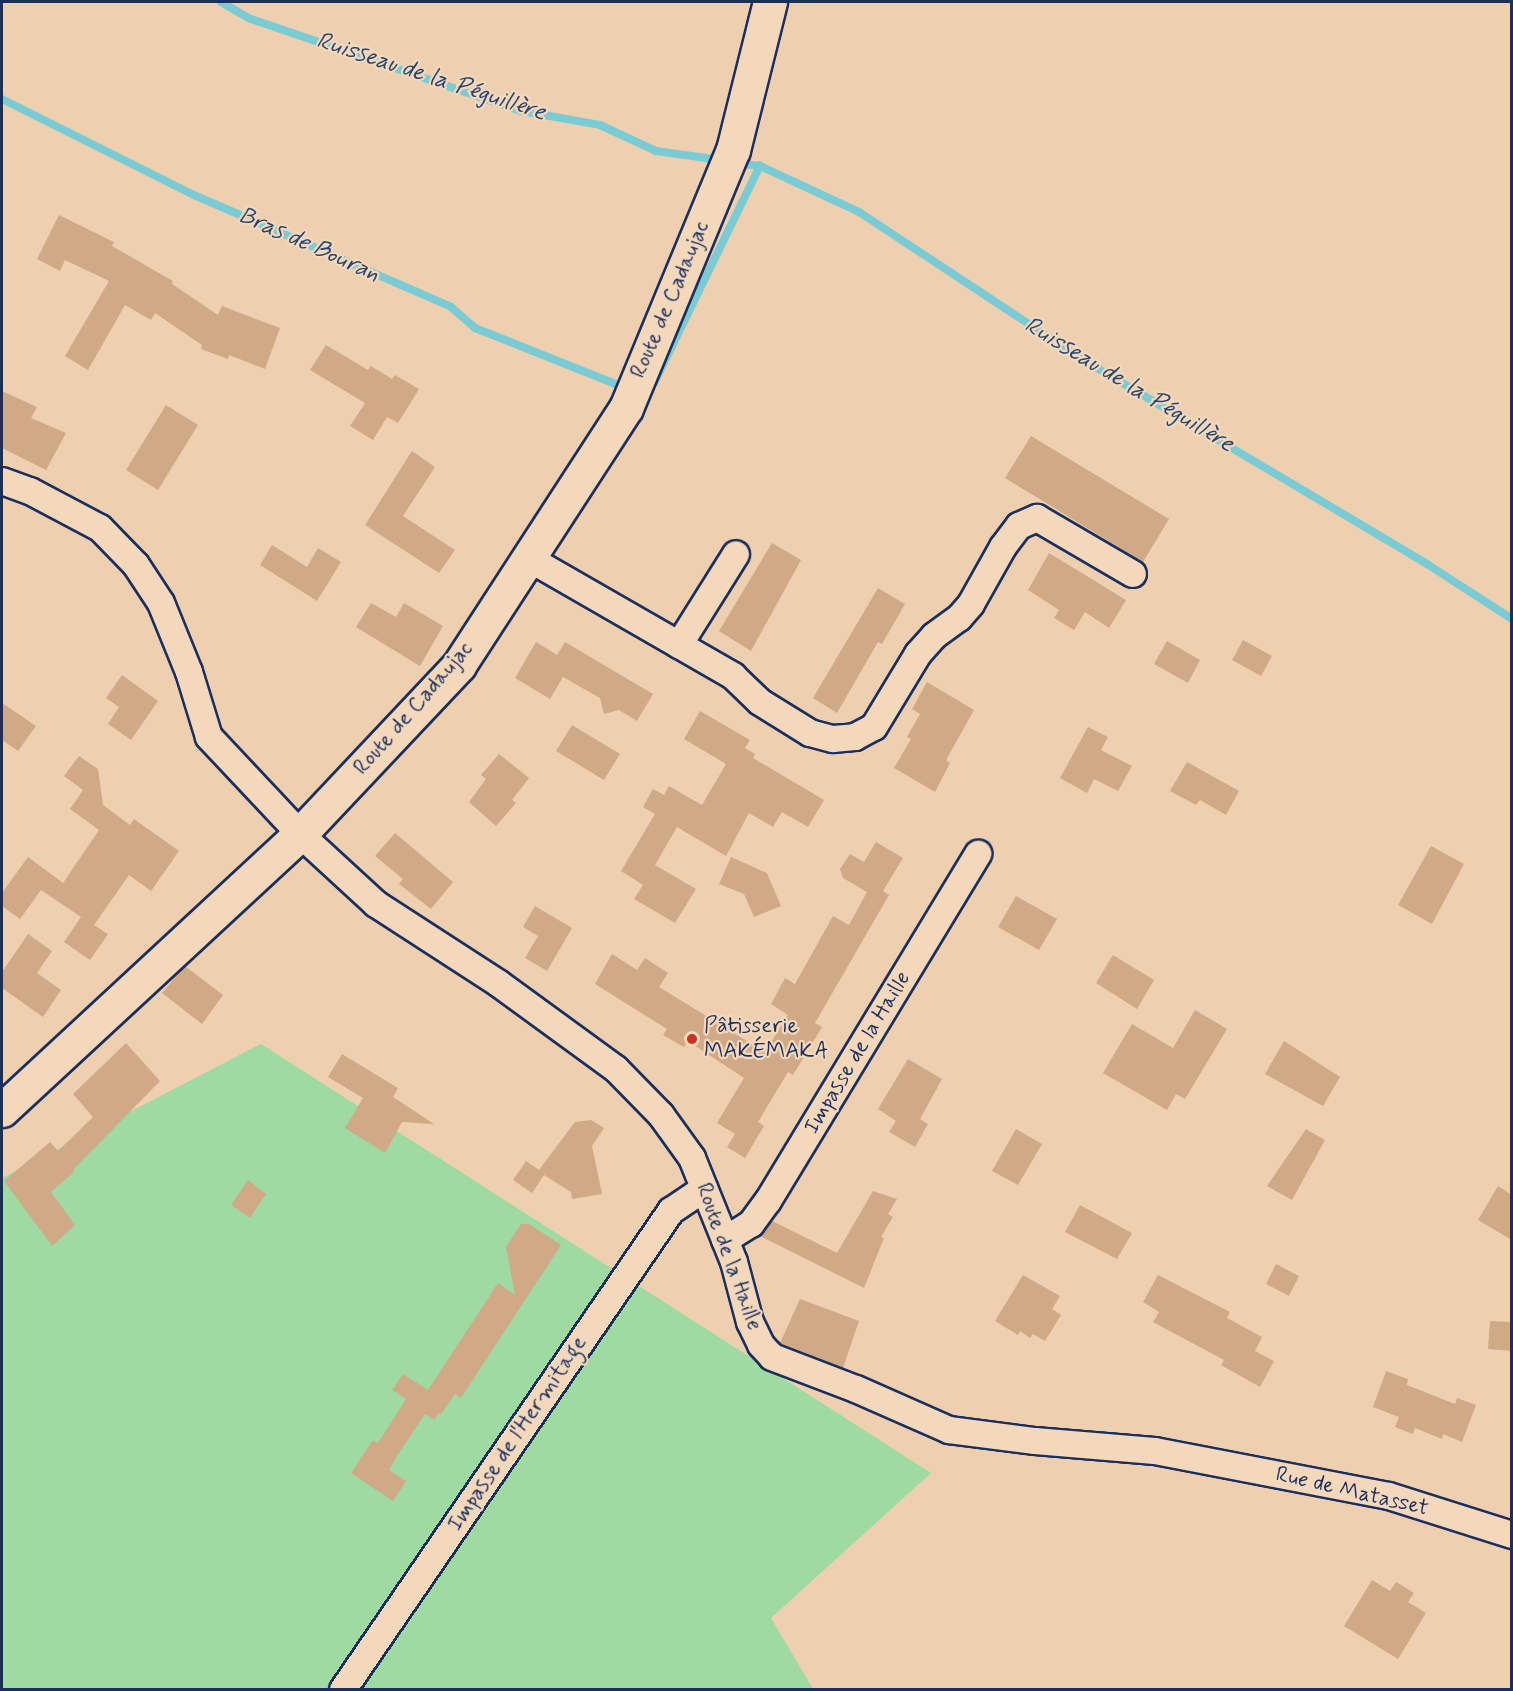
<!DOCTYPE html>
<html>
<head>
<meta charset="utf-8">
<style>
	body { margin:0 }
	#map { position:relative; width:1513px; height:1691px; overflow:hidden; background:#eed0b1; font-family:Mynerve,sans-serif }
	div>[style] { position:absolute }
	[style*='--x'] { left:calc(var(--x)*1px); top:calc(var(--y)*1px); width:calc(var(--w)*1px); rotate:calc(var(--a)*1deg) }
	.green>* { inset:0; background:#9edaa1 }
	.stream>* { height:8px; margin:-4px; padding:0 4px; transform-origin:4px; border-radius:4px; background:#7acbd3 }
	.building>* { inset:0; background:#d0a987 }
	.roads { filter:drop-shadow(2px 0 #1b2f5e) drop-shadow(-2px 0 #1b2f5e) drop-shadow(0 2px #1b2f5e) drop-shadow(0 -2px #1b2f5e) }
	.street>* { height:26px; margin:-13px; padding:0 13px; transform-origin:13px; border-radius:13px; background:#f4d8bb }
	.secondary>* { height:33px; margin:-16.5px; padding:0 16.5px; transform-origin:16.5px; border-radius:16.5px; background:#f4d8bb }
	.dots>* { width:16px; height:16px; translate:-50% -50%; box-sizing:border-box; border:3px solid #f4d8bb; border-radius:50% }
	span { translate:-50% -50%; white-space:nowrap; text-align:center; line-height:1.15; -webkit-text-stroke:4.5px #f4d8bb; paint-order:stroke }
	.street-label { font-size:22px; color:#1b2f5e }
	.poi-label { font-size:22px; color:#1b2f5e }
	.left { translate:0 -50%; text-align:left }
	.water-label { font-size:24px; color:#294670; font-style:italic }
	.frame { position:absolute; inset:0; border:3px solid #1b2f5e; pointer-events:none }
</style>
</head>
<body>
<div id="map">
	<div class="green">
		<i style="clip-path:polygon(261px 1044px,931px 1473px,771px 1618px,813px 1689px,2px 1690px,2px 1178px)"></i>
	</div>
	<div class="stream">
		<i style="--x:221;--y:2;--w:34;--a:30"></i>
		<i style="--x:251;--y:19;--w:285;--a:18.8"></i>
		<i style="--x:521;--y:111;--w:80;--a:10"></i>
		<i style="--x:600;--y:125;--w:62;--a:24.9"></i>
		<i style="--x:656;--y:151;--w:58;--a:8"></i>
		<i style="--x:2;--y:99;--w:215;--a:26.6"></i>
		<i style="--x:194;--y:195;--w:280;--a:23.5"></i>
		<i style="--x:451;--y:307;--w:32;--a:41"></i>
		<i style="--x:475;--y:328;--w:154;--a:21.7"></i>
		<i style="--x:743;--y:164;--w:17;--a:7"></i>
		<i style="--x:760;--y:166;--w:109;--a:24.9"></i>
		<i style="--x:859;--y:212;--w:267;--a:33.4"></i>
		<i style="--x:1082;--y:359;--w:401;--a:30.7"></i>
		<i style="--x:1427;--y:564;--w:101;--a:32.9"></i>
		<i style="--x:654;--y:383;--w:242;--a:-64"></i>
	</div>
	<div class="building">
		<i style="clip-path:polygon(59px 215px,114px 242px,112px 246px,173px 281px,172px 284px,218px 315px,222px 306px,280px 328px,265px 369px,229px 355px,228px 359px,201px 349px,202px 345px,155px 313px,151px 320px,125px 305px,88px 370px,65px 356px,109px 281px,65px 260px,60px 271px,37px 259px)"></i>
		<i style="clip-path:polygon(326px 345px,368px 370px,371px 366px,392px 379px,395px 375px,419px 389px,398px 423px,387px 417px,373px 440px,350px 426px,365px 403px,310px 370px)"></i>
		<i style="clip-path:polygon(2px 391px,37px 407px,31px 418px,66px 433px,46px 470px,2px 448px)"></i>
		<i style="clip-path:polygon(166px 405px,198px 425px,158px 490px,126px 470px)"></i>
		<i style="clip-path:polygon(1031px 436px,1169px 519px,1143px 562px,1005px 478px)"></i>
		<i style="clip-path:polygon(412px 451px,435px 467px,403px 516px,455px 550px,439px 573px,365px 525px)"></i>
		<i style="clip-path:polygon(772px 543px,801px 560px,751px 651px,719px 631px)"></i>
		<i style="clip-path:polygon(272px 545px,307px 567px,318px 548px,341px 562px,317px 601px,260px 565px)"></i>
		<i style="clip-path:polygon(1049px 553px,1126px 600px,1109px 628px,1085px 612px,1074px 630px,1054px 618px,1059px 610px,1028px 590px)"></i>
		<i style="clip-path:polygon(878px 588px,905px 604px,882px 644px,878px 642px,837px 713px,813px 698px)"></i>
		<i style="clip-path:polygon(371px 603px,396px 617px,404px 603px,443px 626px,420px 666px,356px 627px)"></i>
		<i style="clip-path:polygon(1243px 640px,1272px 656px,1261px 676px,1232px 660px)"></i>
		<i style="clip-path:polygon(1167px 641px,1200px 660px,1188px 683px,1154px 664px)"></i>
		<i style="clip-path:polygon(536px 642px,557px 655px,565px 642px,653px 694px,637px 721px,619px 710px,604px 714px,600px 698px,563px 677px,550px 699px,515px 678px)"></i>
		<i style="clip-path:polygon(122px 675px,158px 701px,131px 740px,108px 724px,119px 707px,106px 698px)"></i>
		<i style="clip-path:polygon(927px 682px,974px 710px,946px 760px,950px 763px,935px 792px,894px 768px,911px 739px,907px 737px,920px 714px,912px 709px)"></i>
		<i style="clip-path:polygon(2px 703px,36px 726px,18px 751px,2px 740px)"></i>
		<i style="clip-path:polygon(700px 711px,750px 740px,745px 748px,755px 754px,753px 758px,824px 800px,808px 827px,782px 812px,773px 827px,749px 813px,726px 856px,677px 827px,655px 865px,696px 889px,675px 923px,634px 899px,643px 885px,621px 871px,655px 814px,643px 807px,653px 789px,664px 795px,669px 786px,702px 805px,726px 764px,684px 739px)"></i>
		<i style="clip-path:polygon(572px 725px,620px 754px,604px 780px,556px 751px)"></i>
		<i style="clip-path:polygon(1088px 727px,1108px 737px,1101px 750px,1132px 766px,1118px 791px,1094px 779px,1087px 793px,1060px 778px)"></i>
		<i style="clip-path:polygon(499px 754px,529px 778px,512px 800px,516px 803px,496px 826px,469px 802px,486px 779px,481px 775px)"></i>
		<i style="clip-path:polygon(79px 756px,98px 769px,103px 805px,130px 825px,134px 819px,179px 851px,151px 891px,129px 875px,94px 925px,108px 934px,90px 960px,64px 942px,81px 917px,41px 890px,20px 919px,2px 906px,2px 893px,28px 857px,63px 883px,99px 830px,70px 809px,83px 790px,64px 776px)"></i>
		<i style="clip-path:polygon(1187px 762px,1239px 791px,1226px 815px,1200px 800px,1196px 805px,1170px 791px)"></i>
		<i style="clip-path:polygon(395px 833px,453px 882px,431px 909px,399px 884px,403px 879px,375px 856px)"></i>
		<i style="clip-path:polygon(876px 842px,903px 858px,883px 891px,889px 895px,815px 1023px,822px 1027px,793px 1075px,788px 1072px,758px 1122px,764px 1126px,745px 1158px,727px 1147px,735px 1134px,717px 1123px,744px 1078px,688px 1041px,684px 1047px,663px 1035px,667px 1029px,595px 984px,612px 954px,637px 970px,645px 958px,668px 973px,659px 987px,765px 1052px,788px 1015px,771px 1004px,785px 978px,795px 984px,833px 916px,849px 925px,867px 892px,843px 878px,840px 869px,850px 854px,864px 862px)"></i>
		<i style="clip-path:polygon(1431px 846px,1464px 864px,1432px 924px,1398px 905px)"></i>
		<i style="clip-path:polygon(731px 857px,767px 873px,781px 906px,754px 917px,744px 894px,719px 884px)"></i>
		<i style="clip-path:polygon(1016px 896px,1057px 919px,1039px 950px,998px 927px)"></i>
		<i style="clip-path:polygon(535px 906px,572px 928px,547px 971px,525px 958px,538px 936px,523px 927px)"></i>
		<i style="clip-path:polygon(28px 934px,52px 951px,37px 973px,61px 990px,43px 1017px,2px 988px,2px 972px)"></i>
		<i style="clip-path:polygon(1113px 955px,1154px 980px,1137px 1009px,1096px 983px)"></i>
		<i style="clip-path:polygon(185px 966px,223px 995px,202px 1024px,162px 993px)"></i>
		<i style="clip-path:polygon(1195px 1010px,1227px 1029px,1185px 1099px,1176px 1094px,1167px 1110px,1103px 1073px,1132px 1024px,1173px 1048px)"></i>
		<i style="clip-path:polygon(1284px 1041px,1340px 1077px,1323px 1106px,1265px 1074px)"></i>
		<i style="clip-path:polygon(126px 1043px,160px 1081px,73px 1170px,74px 1172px,51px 1192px,75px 1225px,52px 1246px,4px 1181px,50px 1142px,58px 1151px,93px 1117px,73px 1094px)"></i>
		<i style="clip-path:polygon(342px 1054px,398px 1088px,393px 1097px,434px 1124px,402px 1122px,385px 1153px,345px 1128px,363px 1098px,328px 1077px)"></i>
		<i style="clip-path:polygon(908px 1059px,942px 1079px,920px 1119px,928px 1124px,915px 1147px,889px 1132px,896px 1121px,878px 1109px)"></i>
		<i style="clip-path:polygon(591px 1120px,604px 1128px,592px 1146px,602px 1194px,572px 1199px,571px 1192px,544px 1175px,532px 1193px,513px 1180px,526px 1161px,539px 1170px,575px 1122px)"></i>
		<i style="clip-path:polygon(1016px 1129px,1042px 1144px,1018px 1185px,992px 1171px)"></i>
		<i style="clip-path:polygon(1306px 1129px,1325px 1140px,1292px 1200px,1267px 1186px)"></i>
		<i style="clip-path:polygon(248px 1180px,266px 1194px,250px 1218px,231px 1205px)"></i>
		<i style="clip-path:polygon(1498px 1186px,1512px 1195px,1512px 1240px,1478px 1220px)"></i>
		<i style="clip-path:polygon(873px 1191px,897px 1199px,888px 1214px,893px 1217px,881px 1237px,884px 1238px,864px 1288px,760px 1236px,772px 1221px,837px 1253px)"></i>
		<i style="clip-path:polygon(1080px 1205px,1132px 1233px,1117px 1259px,1065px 1232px)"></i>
		<i style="clip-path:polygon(521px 1224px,529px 1224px,561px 1245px,461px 1398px,455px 1394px,441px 1414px,439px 1413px,434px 1420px,425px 1414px,397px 1456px,389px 1470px,406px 1481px,393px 1501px,351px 1473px,373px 1440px,378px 1443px,406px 1399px,392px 1390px,403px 1374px,428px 1390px,498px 1283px,515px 1295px,506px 1247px)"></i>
		<i style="clip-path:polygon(1276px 1264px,1299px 1276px,1289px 1296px,1266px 1284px)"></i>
		<i style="clip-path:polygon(1023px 1275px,1060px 1296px,1052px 1309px,1061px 1315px,1045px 1341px,1033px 1334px,1030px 1338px,1020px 1331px,1018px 1335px,995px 1321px)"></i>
		<i style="clip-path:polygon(1158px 1275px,1230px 1312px,1227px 1318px,1262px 1337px,1255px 1351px,1274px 1361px,1260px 1387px,1221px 1365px,1224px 1360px,1153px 1322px,1159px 1312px,1143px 1302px)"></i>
		<i style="clip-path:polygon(800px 1299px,859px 1321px,843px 1368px,780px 1343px)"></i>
		<i style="clip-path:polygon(1490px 1321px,1512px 1322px,1512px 1351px,1488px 1349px)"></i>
		<i style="clip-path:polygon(1386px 1371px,1408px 1379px,1407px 1385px,1455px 1404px,1457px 1398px,1476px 1405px,1462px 1442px,1443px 1434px,1442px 1439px,1415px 1428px,1413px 1434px,1395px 1427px,1399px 1417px,1373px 1407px)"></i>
		<i style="clip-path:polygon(1372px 1580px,1390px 1591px,1396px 1582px,1414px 1593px,1408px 1602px,1426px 1613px,1398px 1659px,1344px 1626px)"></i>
	</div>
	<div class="roads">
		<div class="street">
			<i style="--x:2;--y:481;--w:30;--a:20"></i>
			<i style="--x:30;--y:491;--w:79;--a:27.9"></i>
			<i style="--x:100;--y:528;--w:52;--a:45.8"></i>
			<i style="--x:136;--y:565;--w:45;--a:56.7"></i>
			<i style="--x:161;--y:603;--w:74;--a:67.9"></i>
			<i style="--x:189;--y:672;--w:68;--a:72.9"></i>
			<i style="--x:209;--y:737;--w:133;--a:46.8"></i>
			<i style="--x:300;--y:834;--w:103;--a:42.6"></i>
			<i style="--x:376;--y:904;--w:145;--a:32.9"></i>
			<i style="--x:498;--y:983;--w:146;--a:36.1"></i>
			<i style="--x:616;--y:1069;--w:64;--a:45.6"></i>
			<i style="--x:661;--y:1115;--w:53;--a:54.2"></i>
			<i style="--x:692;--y:1158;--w:112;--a:68"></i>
			<i style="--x:734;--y:1262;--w:62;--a:75.1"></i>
			<i style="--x:750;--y:1322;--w:25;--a:64"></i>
			<i style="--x:761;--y:1345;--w:16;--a:47"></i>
			<i style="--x:772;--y:1357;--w:90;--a:20.9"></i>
			<i style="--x:856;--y:1389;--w:102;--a:23.8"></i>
			<i style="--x:949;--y:1430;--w:87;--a:7.3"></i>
			<i style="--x:1035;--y:1441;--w:120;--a:4.8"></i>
			<i style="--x:1155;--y:1451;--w:238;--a:10.9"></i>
			<i style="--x:1389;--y:1496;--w:129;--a:17.6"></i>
			<i style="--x:528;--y:558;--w:237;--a:29.9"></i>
			<i style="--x:733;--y:676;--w:37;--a:44"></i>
			<i style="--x:760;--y:702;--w:59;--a:31.8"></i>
			<i style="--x:810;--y:733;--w:24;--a:15"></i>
			<i style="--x:833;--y:739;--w:22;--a:-5"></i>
			<i style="--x:855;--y:737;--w:21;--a:-28"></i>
			<i style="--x:874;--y:727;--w:85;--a:-58.9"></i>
			<i style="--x:918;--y:654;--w:24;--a:-48"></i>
			<i style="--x:934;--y:636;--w:31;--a:-36"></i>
			<i style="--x:959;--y:618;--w:18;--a:-49"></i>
			<i style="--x:971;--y:604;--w:65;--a:-60.7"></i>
			<i style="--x:1003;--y:547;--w:26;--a:-53"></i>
			<i style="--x:1019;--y:526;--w:20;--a:-24"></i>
			<i style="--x:1037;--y:518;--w:111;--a:30.3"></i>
			<i style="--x:679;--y:645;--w:107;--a:-57.9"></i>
			<i style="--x:725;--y:1240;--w:31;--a:-32"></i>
			<i style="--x:751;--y:1224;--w:29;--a:-54"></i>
			<i style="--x:768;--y:1201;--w:406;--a:-58.8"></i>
			<i style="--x:343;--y:1690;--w:581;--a:-55.6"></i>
			<i style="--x:671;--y:1211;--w:40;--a:-34"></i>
		</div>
		<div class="secondary">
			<i style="--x:2;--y:1110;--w:406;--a:-42.8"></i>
			<i style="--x:300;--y:834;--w:232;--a:-46.7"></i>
			<i style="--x:459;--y:665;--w:306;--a:-57"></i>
			<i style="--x:626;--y:408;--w:279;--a:-67.5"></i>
			<i style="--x:733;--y:150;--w:153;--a:-76"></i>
		</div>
	</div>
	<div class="dots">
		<i style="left:692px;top:1039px;background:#c8321e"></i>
	</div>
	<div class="street-label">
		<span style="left:671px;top:300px;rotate:-67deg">Route de Cadaujac</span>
		<span style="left:414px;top:709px;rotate:-49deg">Route de Cadaujac</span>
		<span style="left:858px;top:1053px;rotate:-59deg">Impasse de la Haille</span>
		<span style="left:728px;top:1257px;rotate:70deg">Route de la Haille</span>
		<span style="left:518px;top:1434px;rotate:-56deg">Impasse de l'Hermitage</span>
		<span style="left:1352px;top:1492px;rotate:13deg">Rue de Matasset</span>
	</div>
	<div class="poi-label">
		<span class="left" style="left:704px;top:1039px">Pâtisserie<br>MAKÉMAKA</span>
	</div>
	<div class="water-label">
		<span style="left:431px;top:77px;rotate:18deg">Ruisseau de la Péguillère</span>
		<span style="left:309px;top:245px;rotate:24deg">Bras de Bouran</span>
		<span style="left:1129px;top:385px;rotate:31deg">Ruisseau de la Péguillère</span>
	</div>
	<div class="frame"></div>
</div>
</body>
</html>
